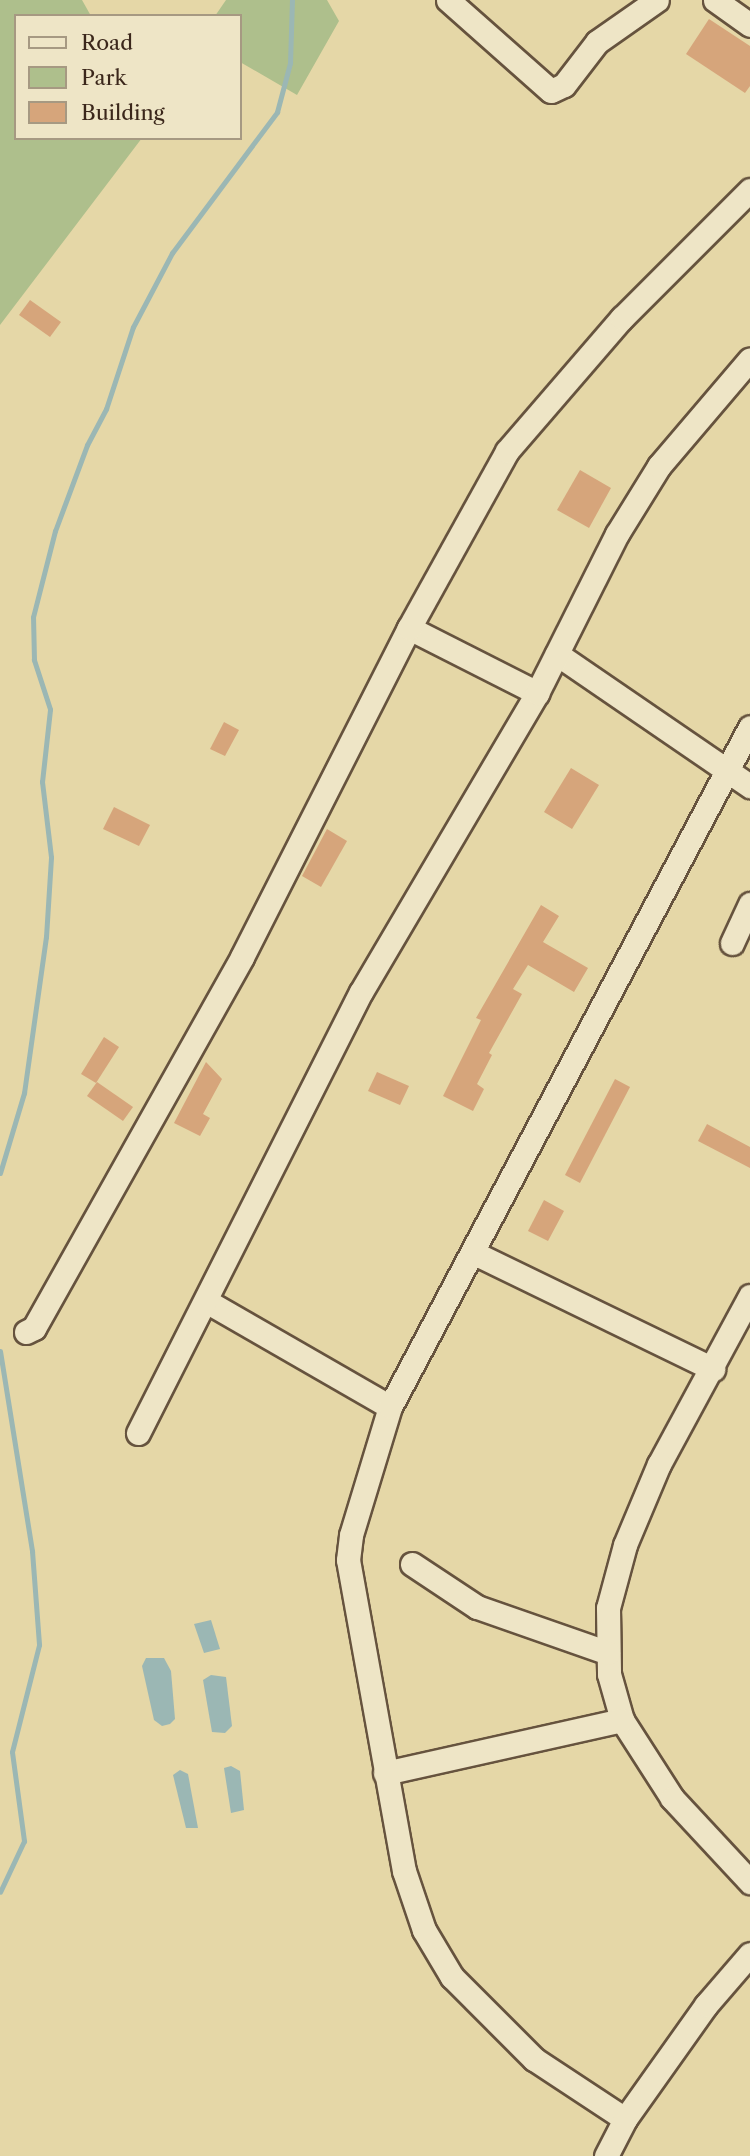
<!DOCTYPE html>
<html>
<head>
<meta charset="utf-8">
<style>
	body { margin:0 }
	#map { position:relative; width:750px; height:2156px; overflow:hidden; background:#e5d7a7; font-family:"Libre Caslon Text",serif }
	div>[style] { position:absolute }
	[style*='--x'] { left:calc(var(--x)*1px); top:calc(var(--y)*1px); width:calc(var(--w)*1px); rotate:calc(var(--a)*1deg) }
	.green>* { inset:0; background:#aebf8c }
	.water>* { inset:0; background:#9bb7b4 }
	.stream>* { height:5px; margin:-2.5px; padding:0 2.5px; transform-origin:2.5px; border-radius:2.5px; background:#9bb7b4 }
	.building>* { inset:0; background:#d6a57b }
	.roads { filter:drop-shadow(2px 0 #66533e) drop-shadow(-2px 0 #66533e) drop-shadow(0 2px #66533e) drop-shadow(0 -2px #66533e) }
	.minor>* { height:23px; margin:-11.5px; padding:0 11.5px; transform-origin:11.5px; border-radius:11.5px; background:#eee5c6 }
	span { translate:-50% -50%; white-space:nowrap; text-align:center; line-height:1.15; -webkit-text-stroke:5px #eee5c6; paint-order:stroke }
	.legend { position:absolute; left:14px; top:14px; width:228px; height:126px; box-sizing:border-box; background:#eee5c6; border:2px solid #a69982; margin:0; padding:9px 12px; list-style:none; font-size:21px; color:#3b271b }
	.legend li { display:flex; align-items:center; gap:14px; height:35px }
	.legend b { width:35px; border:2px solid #a69982 }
</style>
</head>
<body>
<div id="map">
	<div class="green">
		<i style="clip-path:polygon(0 0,82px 0,91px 16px,16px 16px,16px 138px,142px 138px,0 325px)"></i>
		<i style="clip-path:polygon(226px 0,327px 0,339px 21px,297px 95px,240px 62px,240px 16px,215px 16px)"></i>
	</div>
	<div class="water">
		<i style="clip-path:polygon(211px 1620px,220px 1649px,204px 1653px,194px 1624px)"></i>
		<i style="clip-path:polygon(146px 1658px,164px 1658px,171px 1671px,175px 1719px,170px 1724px,162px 1726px,154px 1720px,142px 1666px)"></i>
		<i style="clip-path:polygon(211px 1675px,226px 1677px,232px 1726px,225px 1733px,212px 1732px,203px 1680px)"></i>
		<i style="clip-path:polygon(231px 1766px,240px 1771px,244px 1810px,231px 1813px,224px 1768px)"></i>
		<i style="clip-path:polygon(180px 1770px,188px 1774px,198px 1828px,186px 1828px,173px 1775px)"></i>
	</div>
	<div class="stream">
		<i style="--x:0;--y:1173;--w:84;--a:-73.3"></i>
		<i style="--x:24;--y:1093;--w:158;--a:-82"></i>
		<i style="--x:46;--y:937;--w:80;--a:-86.4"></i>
		<i style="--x:51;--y:857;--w:76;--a:-96.8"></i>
		<i style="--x:42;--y:782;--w:73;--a:-83.7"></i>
		<i style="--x:50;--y:709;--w:52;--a:-108.1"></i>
		<i style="--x:34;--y:660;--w:43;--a:-91.3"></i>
		<i style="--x:33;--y:617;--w:89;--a:-75.7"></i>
		<i style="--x:55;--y:531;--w:92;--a:-69.6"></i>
		<i style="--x:87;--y:445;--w:41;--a:-62.2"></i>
		<i style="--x:106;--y:409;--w:86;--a:-71.8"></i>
		<i style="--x:133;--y:327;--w:84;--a:-62.2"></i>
		<i style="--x:172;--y:253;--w:176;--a:-53.3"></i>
		<i style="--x:277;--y:112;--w:51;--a:-75.1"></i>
		<i style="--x:290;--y:63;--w:63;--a:-88.2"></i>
		<i style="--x:0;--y:1351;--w:203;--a:80.9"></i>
		<i style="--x:32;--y:1551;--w:94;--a:85.7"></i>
		<i style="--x:39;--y:1645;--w:110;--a:104.2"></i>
		<i style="--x:12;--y:1752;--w:90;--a:82.3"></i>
		<i style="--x:24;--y:1841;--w:56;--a:115.2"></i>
	</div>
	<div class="building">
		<i style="clip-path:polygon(709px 19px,750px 46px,750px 86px,745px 93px,686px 54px)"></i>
		<i style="clip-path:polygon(30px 300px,61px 322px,50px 337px,19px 315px)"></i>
		<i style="clip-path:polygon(580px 470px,611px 488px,589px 528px,557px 510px)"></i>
		<i style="clip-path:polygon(224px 722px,239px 730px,225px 756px,210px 749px)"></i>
		<i style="clip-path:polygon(571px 768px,599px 785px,572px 829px,544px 812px)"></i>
		<i style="clip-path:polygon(114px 807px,150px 825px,139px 846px,103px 829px)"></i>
		<i style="clip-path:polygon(327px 829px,347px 841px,321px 887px,302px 876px)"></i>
		<i style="clip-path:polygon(541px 905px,559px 916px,543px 942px,588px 968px,574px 992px,528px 965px,513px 989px,522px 994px,489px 1053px,492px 1055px,477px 1084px,484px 1089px,473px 1111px,443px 1096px,481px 1020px,476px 1018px)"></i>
		<i style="clip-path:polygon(104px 1037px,119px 1047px,96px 1083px,81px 1074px)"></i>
		<i style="clip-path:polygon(206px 1062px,222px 1079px,203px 1114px,210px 1118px,200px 1136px,174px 1123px)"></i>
		<i style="clip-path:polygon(377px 1072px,409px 1086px,400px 1105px,368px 1091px)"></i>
		<i style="clip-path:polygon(615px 1079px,630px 1087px,580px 1183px,565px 1175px)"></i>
		<i style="clip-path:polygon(97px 1082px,133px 1107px,123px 1121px,87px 1096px)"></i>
		<i style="clip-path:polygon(707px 1124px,750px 1147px,750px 1168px,698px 1141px)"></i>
		<i style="clip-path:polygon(544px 1200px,564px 1211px,548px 1241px,528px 1231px)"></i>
	</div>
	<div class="roads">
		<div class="minor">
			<i style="--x:448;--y:0;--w:137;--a:41.5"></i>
			<i style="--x:551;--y:91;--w:14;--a:-25"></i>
			<i style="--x:564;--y:85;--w:54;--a:-52.5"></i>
			<i style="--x:597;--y:42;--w:73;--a:-35"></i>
			<i style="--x:715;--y:0;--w:43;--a:35.5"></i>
			<i style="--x:409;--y:628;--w:144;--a:26.9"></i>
			<i style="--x:557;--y:654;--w:234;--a:34.4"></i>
			<i style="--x:732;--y:943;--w:43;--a:-65.2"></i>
			<i style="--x:474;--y:1253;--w:266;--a:25.9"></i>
			<i style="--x:750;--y:1296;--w:191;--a:118.4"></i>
			<i style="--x:659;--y:1464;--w:88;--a:112.8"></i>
			<i style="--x:625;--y:1545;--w:65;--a:105.1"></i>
			<i style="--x:608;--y:1608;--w:66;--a:89.1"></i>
			<i style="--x:609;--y:1674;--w:48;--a:74.2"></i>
			<i style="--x:622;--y:1720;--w:93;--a:57.3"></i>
			<i style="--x:672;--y:1798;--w:115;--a:47.1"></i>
			<i style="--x:206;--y:1301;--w:212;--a:29.9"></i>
			<i style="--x:26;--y:1332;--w:9;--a:-27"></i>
			<i style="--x:34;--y:1328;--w:425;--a:-60.7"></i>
			<i style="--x:242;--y:957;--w:369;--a:-63.1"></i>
			<i style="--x:409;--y:628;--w:202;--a:-61"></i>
			<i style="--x:507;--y:451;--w:176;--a:-49.2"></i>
			<i style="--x:622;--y:318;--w:181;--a:-45"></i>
			<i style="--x:138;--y:1433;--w:494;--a:-63.2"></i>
			<i style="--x:361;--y:992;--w:347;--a:-59.5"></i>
			<i style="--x:537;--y:693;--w:178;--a:-63.3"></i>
			<i style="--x:617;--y:534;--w:80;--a:-58.3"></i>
			<i style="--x:659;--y:466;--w:140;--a:-49.6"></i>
			<i style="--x:412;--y:1564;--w:78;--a:33.5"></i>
			<i style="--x:477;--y:1607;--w:139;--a:19.3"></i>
			<i style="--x:385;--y:1773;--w:243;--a:-12.6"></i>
			<i style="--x:625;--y:2119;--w:109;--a:-146.6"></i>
			<i style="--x:534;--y:2059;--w:116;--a:-135"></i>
			<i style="--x:452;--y:1977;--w:55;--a:-120.8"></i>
			<i style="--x:424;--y:1930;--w:62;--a:-108.7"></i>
			<i style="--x:404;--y:1871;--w:316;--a:-100.2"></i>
			<i style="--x:348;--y:1560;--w:25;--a:-83"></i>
			<i style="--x:351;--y:1535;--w:134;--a:-73.1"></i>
			<i style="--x:390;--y:1407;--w:769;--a:-62.1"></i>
			<i style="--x:606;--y:2156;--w:42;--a:-62.8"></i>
			<i style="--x:625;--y:2119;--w:140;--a:-54.6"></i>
			<i style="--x:706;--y:2005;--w:67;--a:-49.2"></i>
		</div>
	</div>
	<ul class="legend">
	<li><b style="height:9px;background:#eee5c6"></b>Road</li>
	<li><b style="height:19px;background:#aebf8c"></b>Park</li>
	<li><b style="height:19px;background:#d6a57b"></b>Building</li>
	</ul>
</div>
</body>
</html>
